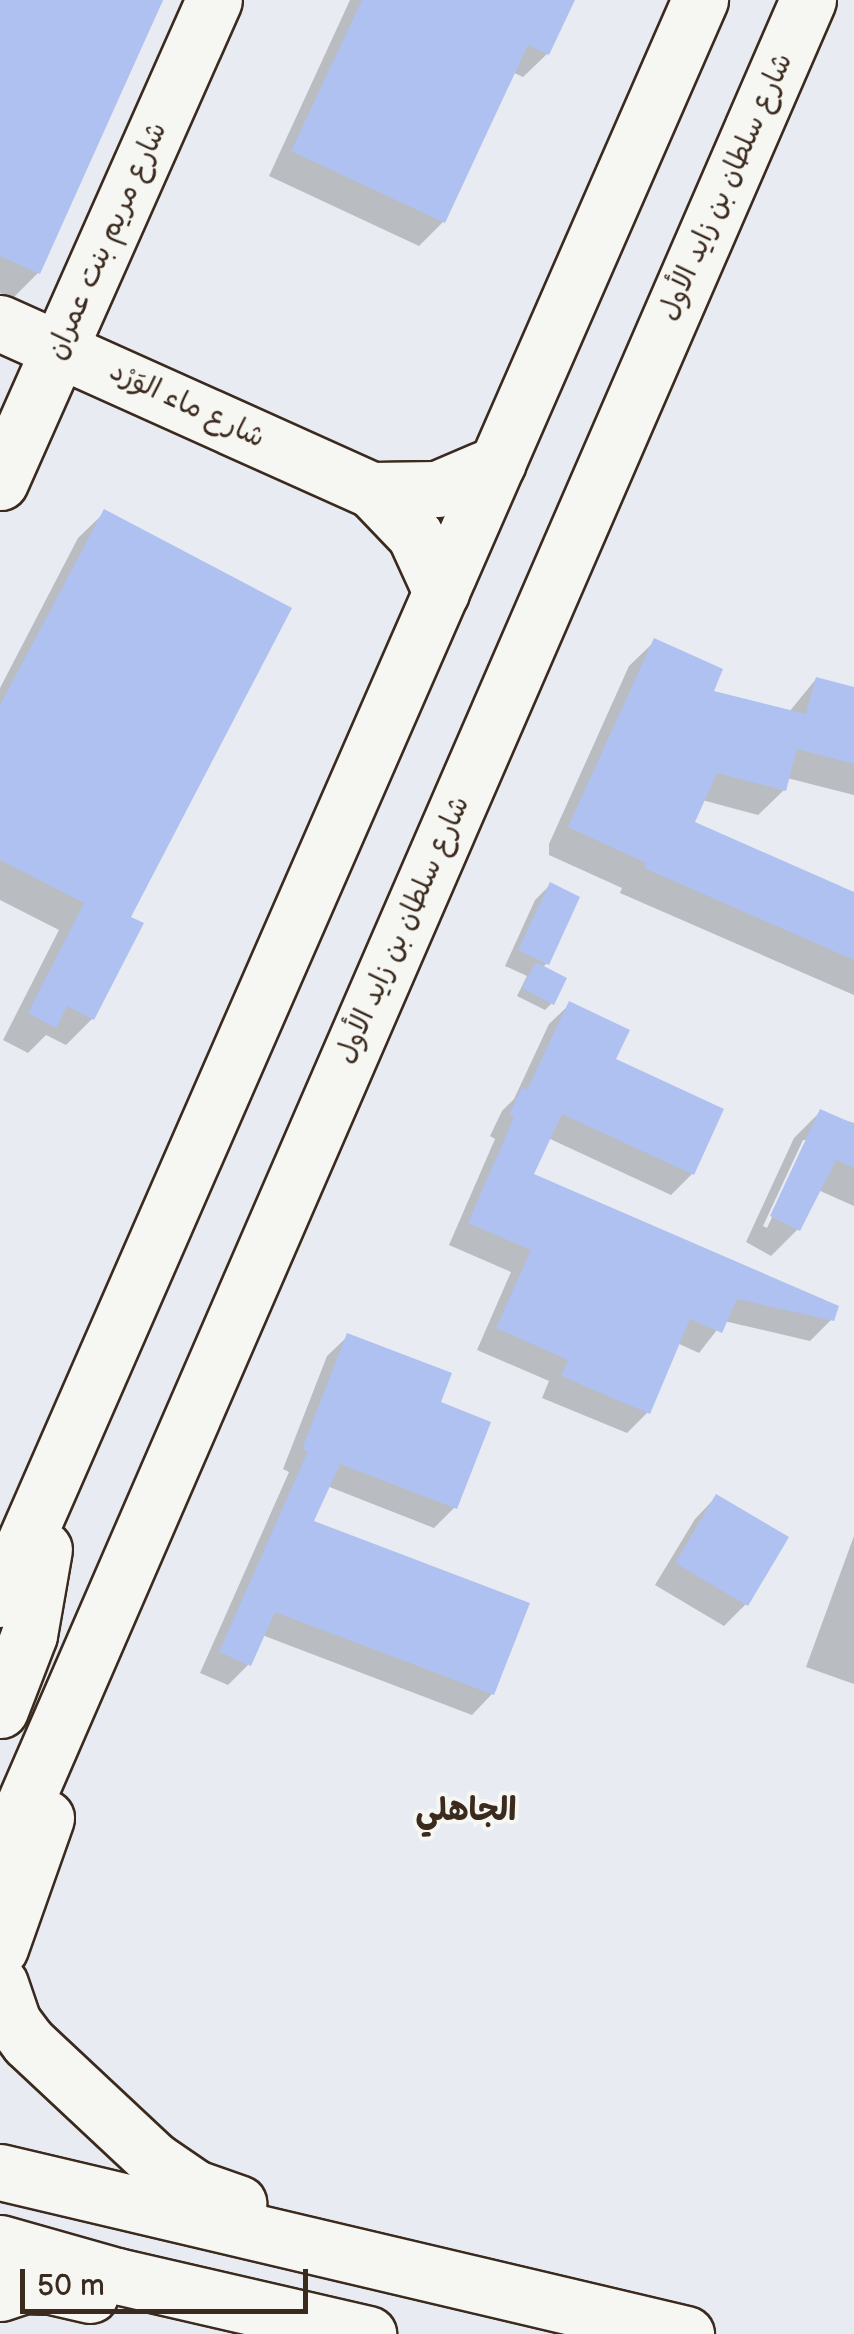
<!DOCTYPE html>
<html>
<head>
<meta charset="utf-8">
<style>
	body { margin:0 }
	#map { position:relative; width:854px; height:2334px; overflow:hidden; background:#e8ebf2; font-family:"Balsamiq Sans","Playpen Sans Arabic",sans-serif }
	div>[style] { position:absolute }
	[style*='--x'] { left:calc(var(--x)*1px); top:calc(var(--y)*1px); width:calc(var(--w)*1px); rotate:calc(var(--a)*1deg) }
	.shadow>* { inset:0; background:#0003 }
	.building>* { inset:0; background:#afc1f1 }
	.roads { filter:drop-shadow(2px 0 #3b2a1e) drop-shadow(-2px 0 #3b2a1e) drop-shadow(0 2px #3b2a1e) drop-shadow(0 -2px #3b2a1e) }
	.minor>* { height:55px; margin:-27.5px; padding:0 27.5px; transform-origin:27.5px; border-radius:27.5px; background:#f6f6f2 }
	.major>* { height:55px; margin:-27.5px; padding:0 27.5px; transform-origin:27.5px; border-radius:27.5px; background:#f6f6f2 }
	span { translate:-50% -50%; white-space:nowrap; text-align:center; line-height:1.15; -webkit-text-stroke:8px #f6f6f2; paint-order:stroke }
	.street-label { font-size:28px; color:#3b2a1e }
	.quarter-label { font-size:32px; color:#3b2a1e; font-weight:700 }
	.scale { position:absolute; left:20px; top:2269px; width:288px; height:45px; box-sizing:border-box; border:5px solid #3b2a1e; border-top:0; padding-left:12px; font-size:30px; line-height:35px; white-space:nowrap; color:#3b2a1e; -webkit-text-stroke:8px #f6f6f2; paint-order:stroke }
</style>
</head>
<body>
<div id="map">
	<div class="shadow">
		<i style="clip-path:polygon(0 0,163px 0,38px 273px,13px 298px,0 293px)"></i>
		<i style="clip-path:polygon(350px 0,572px 0,547px 54px,523px 77px,512px 72px,443px 222px,419px 246px,269px 176px)"></i>
		<i style="clip-path:polygon(105px 512px,128px 918px,92px 1019px,66px 1045px,46px 1035px,28px 1053px,3px 1040px,59px 930px,0 900px,0 688px,78px 538px)"></i>
		<i style="clip-path:polygon(655px 641px,710px 692px,789px 712px,816px 679px,854px 689px,854px 795px,787px 778px,784px 790px,758px 815px,702px 800px,691px 824px,854px 895px,854px 995px,620px 893px,622px 888px,549px 855px,549px 844px,629px 666px)"></i>
		<i style="clip-path:polygon(550px 885px,547px 963px,542px 968px,552px 1003px,545px 1010px,517px 996px,527px 976px,505px 966px,535px 900px)"></i>
		<i style="clip-path:polygon(570px 1004px,692px 1174px,671px 1195px,548px 1138px,530px 1175px,832px 1319px,810px 1341px,724px 1321px,699px 1353px,677px 1343px,648px 1412px,627px 1433px,542px 1398px,549px 1381px,477px 1350px,511px 1272px,449px 1245px,495px 1139px,490px 1136px,502px 1111px,514px 1099px,549px 1024px)"></i>
		<i style="clip-path:polygon(evenodd,820px 1112px,854px 1123px,854px 1206px,818px 1190px,798px 1229px,771px 1256px,746px 1242px,794px 1138px,820px 1112px,803px 1140px,808px 1140px,767px 1228px,763px 1226px,803px 1140px)"></i>
		<i style="clip-path:polygon(348px 1336px,438px 1403px,454px 1508px,434px 1528px,327px 1486px,310px 1522px,492px 1694px,472px 1715px,262px 1635px,249px 1664px,228px 1685px,200px 1673px,289px 1472px,283px 1469px,327px 1356px)"></i>
		<i style="clip-path:polygon(716px 1497px,746px 1604px,724px 1626px,655px 1585px,695px 1519px)"></i>
		<i style="clip-path:polygon(854px 1536px,854px 1684px,806px 1667px)"></i>
	</div>
	<div class="building">
		<i style="clip-path:polygon(0 0,163px 0,40px 274px,0 256px)"></i>
		<i style="clip-path:polygon(362px 0,575px 0,549px 55px,528px 45px,445px 223px,291px 151px)"></i>
		<i style="clip-path:polygon(104px 509px,292px 608px,131px 917px,144px 923px,94px 1020px,67px 1006px,56px 1028px,28px 1013px,84px 903px,0 860px,0 705px)"></i>
		<i style="clip-path:polygon(654px 638px,723px 669px,714px 691px,806px 714px,816px 677px,854px 687px,854px 764px,797px 749px,786px 791px,717px 773px,695px 822px,854px 892px,854px 960px,644px 868px,646px 863px,568px 827px)"></i>
		<i style="clip-path:polygon(550px 882px,580px 897px,549px 965px,518px 950px)"></i>
		<i style="clip-path:polygon(536px 962px,567px 978px,554px 1005px,522px 988px)"></i>
		<i style="clip-path:polygon(569px 1001px,630px 1030px,616px 1059px,724px 1109px,694px 1175px,562px 1114px,534px 1174px,839px 1306px,834px 1321px,737px 1299px,722px 1333px,690px 1319px,650px 1414px,561px 1376px,568px 1360px,496px 1328px,531px 1250px,468px 1223px,514px 1117px,509px 1115px,522px 1087px,527px 1090px)"></i>
		<i style="clip-path:polygon(820px 1109px,854px 1124px,854px 1168px,836px 1160px,800px 1231px,770px 1216px)"></i>
		<i style="clip-path:polygon(347px 1333px,452px 1373px,441px 1402px,491px 1422px,457px 1509px,340px 1464px,314px 1521px,530px 1603px,494px 1695px,275px 1612px,251px 1666px,219px 1652px,308px 1451px,302px 1449px)"></i>
		<i style="clip-path:polygon(716px 1494px,789px 1537px,748px 1606px,675px 1563px)"></i>
	</div>
	<div class="roads">
		<div class="minor">
			<i style="--x:0;--y:323;--w:408;--a:24.2"></i>
			<i style="--x:372;--y:490;--w:62;--a:46.3"></i>
			<i style="--x:415;--y:535;--w:63;--a:65.5"></i>
			<i style="--x:0;--y:482;--w:527;--a:-66.06"></i>
			<i style="--x:372;--y:490;--w:65;--a:-0.9"></i>
			<i style="--x:437;--y:489;--w:66;--a:-23.1"></i>
		</div>
		<div class="major">
			<i style="--x:0;--y:1599;--w:1746;--a:-66.36"></i>
			<i style="--x:0;--y:1710;--w:80;--a:-68.9"></i>
			<i style="--x:29;--y:1635;--w:87;--a:-80.1"></i>
			<i style="--x:0;--y:1860;--w:2028;--a:-66.52"></i>
			<i style="--x:0;--y:1948;--w:138;--a:-70.5"></i>
			<i style="--x:0;--y:1984;--w:40;--a:71.1"></i>
			<i style="--x:13;--y:2022;--w:25;--a:53"></i>
			<i style="--x:28;--y:2042;--w:173;--a:43.1"></i>
			<i style="--x:154;--y:2160;--w:50;--a:34.3"></i>
			<i style="--x:195;--y:2188;--w:46;--a:19.2"></i>
			<i style="--x:0;--y:2172;--w:705;--a:13.29"></i>
			<i style="--x:0;--y:2243;--w:122;--a:15.8"></i>
			<i style="--x:117;--y:2276;--w:258;--a:13"></i>
			<i style="--x:0;--y:2293;--w:26;--a:-18"></i>
			<i style="--x:25;--y:2285;--w:26;--a:2"></i>
			<i style="--x:51;--y:2286;--w:40;--a:13"></i>
		</div>
	</div>
	<div class="street-label">
		<span style="left:726px;top:187px;rotate:-66deg">شارع سلطان بن زايد الأول</span>
		<span style="left:107px;top:241px;rotate:-66deg">شارع مريم بنت عمران</span>
		<span style="left:187px;top:405px;rotate:25deg">شارع ماء الوَرْد</span>
		<span style="left:403px;top:930px;rotate:-66deg">شارع سلطان بن زايد الأول</span>
	</div>
	<div class="quarter-label">
		<span style="left:466px;top:1811px">الجاهلي</span>
	</div>
	<div class="scale">50 m</div>
</div>
</body>
</html>
